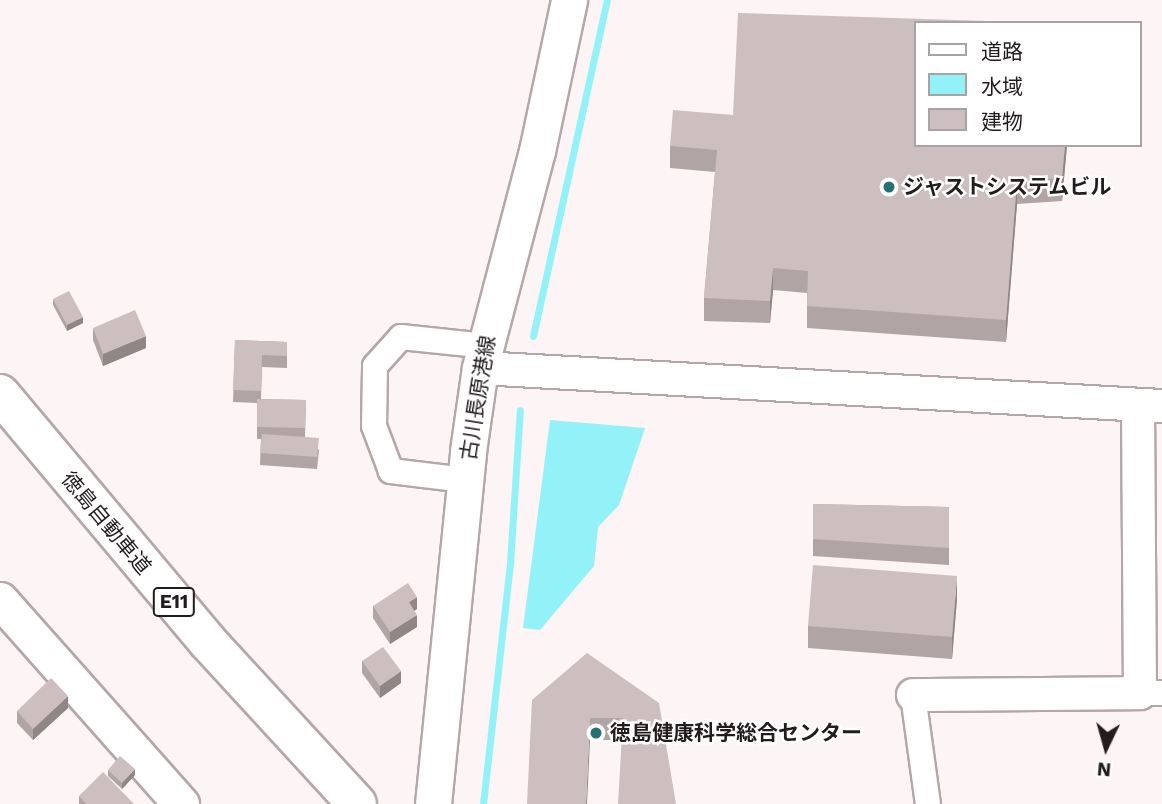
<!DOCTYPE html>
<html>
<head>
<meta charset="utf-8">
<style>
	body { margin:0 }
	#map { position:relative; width:1162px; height:804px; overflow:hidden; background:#fdf4f5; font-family:"Work Sans","Noto Sans JP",sans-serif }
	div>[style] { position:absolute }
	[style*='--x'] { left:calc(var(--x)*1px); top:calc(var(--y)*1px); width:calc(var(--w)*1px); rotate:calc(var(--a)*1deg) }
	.water>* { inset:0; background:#93f2f7 }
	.stream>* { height:7px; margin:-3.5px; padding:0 3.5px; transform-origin:3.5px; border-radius:3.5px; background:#93f2f7 }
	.roads { filter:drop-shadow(2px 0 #b5a7a8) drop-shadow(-2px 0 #b5a7a8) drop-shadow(0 2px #b5a7a8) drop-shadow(0 -2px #b5a7a8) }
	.minor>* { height:24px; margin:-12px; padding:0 12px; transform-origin:12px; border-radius:12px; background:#fff }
	.tertiary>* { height:32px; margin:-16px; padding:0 16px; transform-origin:16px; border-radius:16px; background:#fff }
	.secondary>* { height:35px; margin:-17.5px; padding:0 17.5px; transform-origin:17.5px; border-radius:17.5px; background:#fff }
	.motorway>* { height:38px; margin:-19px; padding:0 19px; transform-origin:19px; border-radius:19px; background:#fff }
	.wall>* { inset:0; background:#b0a4a5 }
	.shaded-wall>* { inset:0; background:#908686 }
	.building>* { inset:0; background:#cdbfc0 }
	.dots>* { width:19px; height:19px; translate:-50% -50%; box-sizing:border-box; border:4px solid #fff; border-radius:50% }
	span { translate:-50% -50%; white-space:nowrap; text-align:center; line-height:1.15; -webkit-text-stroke:5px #fff; paint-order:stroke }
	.shield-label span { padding:2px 5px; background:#fff; border:2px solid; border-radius:5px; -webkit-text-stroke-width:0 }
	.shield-label { font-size:19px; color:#221c1d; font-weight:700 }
	.poi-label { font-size:21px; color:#221c1d; font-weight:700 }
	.left { translate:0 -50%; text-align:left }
	.street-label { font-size:21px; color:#221c1d }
	.legend { position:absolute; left:914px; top:21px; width:228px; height:126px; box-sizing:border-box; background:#fff; border:2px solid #a7a4a5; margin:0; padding:9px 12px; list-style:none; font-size:21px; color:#221c1d }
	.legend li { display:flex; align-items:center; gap:14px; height:35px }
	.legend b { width:35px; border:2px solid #a7a4a5 }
	.north { position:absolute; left:1071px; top:713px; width:70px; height:70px; -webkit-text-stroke:5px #fff; paint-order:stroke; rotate:185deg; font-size:19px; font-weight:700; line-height:28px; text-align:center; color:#221c1d }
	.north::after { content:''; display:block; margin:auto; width:24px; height:32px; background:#221c1d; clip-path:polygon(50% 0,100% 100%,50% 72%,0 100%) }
</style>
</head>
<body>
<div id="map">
	<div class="water">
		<i style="clip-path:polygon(550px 420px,645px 428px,619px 505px,598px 527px,594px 566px,540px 630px,523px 628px)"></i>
	</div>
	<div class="stream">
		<i style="--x:533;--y:336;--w:344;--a:-77.6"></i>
		<i style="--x:483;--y:804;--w:243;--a:-83.6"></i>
		<i style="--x:510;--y:563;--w:153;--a:-86.3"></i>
	</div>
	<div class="roads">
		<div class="minor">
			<i style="--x:465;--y:480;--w:75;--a:-173.1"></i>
			<i style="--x:391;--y:471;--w:48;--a:-110.7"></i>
			<i style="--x:374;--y:426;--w:60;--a:-89"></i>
			<i style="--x:375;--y:366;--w:39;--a:-48"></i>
			<i style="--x:401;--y:337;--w:85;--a:6"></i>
			<i style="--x:1140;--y:693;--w:22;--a:0"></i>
			<i style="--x:913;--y:695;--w:110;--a:82.2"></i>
		</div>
		<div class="tertiary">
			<i style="--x:480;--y:368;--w:683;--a:3.19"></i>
			<i style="--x:913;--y:695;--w:227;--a:-0.5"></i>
			<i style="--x:1140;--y:693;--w:287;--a:-90.4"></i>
		</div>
		<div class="secondary">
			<i style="--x:0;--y:600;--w:273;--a:48.4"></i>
			<i style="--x:433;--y:804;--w:355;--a:-84.3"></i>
			<i style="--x:468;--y:451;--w:84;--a:-81.8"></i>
			<i style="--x:480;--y:368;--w:224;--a:-75.3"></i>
			<i style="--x:537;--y:151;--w:154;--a:-78"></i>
		</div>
		<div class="motorway">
			<i style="--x:0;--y:394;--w:324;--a:50"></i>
			<i style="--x:208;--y:642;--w:220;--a:47.4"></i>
		</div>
	</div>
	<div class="wall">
		<i style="clip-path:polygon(1067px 145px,1062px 201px,1017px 204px,1006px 342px,807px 328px,807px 293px,773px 290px,770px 323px,704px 321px,704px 298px,715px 172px,670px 168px,670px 146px)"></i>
		<i style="clip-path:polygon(53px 299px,83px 323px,67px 331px,53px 305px)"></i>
		<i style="clip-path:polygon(93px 328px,146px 348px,103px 366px,93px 340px)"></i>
		<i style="clip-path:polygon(235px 340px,287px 342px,287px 368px,262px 367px,261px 399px,306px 400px,305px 437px,319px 450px,317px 469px,260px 465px,261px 439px,257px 439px,257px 403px,233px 402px)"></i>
		<i style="clip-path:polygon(813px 504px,949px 507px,949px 565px,813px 556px)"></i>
		<i style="clip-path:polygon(957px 599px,952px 659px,808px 648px,808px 626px)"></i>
		<i style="clip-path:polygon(373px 606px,417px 609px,414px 611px,417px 627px,390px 644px,373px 618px)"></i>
		<i style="clip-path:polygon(587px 653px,676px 804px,622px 740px,590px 740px)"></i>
		<i style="clip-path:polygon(362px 661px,401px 683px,380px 698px,362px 673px)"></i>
		<i style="clip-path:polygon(68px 708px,33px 740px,17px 723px,17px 711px)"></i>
		<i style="clip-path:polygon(108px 770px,135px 775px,122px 789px,108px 776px)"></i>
		<i style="clip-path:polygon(79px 796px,134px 804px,79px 804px)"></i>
	</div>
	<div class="shaded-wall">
		<i style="clip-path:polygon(1065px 145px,1067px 145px,1062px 201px,1062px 178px)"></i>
		<i style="clip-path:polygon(1017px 181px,1017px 204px,1006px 342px,1006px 320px)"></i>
		<i style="clip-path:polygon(773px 268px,773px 290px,770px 323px,770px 301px)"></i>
		<i style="clip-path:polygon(83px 317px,83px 323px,67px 331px,67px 325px)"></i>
		<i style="clip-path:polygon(146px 336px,146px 348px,103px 366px,103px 354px)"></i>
		<i style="clip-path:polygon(957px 576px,957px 599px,952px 659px,952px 637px)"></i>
		<i style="clip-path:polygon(417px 597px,417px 609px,409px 614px,409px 602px)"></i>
		<i style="clip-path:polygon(417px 615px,417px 627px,390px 644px,390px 632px)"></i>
		<i style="clip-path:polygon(401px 671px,401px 683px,380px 698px,380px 686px)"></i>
		<i style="clip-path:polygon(68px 696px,68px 708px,33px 740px,33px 729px)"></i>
		<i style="clip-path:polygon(590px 718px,590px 740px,587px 804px,586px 804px)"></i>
		<i style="clip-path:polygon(135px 769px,135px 775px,122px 789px,122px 783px)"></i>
	</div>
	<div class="building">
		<i style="clip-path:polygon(738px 13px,1048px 23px,915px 23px,915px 145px,1065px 145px,1062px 178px,1017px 181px,1006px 320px,807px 306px,808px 271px,773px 268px,770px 301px,704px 298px,717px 150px,670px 146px,673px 110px,733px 115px)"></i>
		<i style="clip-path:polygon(69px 291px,83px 317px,67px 325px,53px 299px)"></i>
		<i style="clip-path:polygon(135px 310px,146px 336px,103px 354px,93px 328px)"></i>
		<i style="clip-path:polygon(235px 340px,287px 342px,287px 356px,262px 355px,261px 391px,233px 390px)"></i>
		<i style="clip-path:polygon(257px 399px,306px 400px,305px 428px,257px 427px)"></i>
		<i style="clip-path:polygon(262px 434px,319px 438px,317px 457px,260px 453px)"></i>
		<i style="clip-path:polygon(813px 504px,949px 507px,949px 548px,813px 539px)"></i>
		<i style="clip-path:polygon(813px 565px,957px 576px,952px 637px,808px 626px)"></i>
		<i style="clip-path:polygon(408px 583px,417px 597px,409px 602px,417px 615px,390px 632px,373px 606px)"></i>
		<i style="clip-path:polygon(383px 647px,401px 671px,380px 686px,362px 661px)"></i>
		<i style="clip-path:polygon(587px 653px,659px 703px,676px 804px,618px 804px,623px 718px,590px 718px,586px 804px,527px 804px,532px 700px)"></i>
		<i style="clip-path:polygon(51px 678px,68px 696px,33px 729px,17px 711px)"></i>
		<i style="clip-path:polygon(120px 756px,135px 769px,122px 783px,108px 770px)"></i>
		<i style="clip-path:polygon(103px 772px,134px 804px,86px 804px,79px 796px)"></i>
	</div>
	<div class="dots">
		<i style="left:889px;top:187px;background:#257074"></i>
		<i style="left:596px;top:733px;background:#257074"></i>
	</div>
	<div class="shield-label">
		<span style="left:174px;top:602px">E11</span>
	</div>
	<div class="poi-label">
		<span class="left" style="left:903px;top:187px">ジャストシステムビル</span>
		<span class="left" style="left:610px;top:733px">徳島健康科学総合センター</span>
	</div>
	<div class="street-label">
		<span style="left:478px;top:398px;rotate:-81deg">古川長原港線</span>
		<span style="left:106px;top:523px;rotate:50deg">徳島自動車道</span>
	</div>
	<ul class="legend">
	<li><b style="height:9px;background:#fff"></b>道路</li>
	<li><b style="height:19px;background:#93f2f7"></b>水域</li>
	<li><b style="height:19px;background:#cdbfc0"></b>建物</li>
	</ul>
	<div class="north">N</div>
</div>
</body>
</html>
